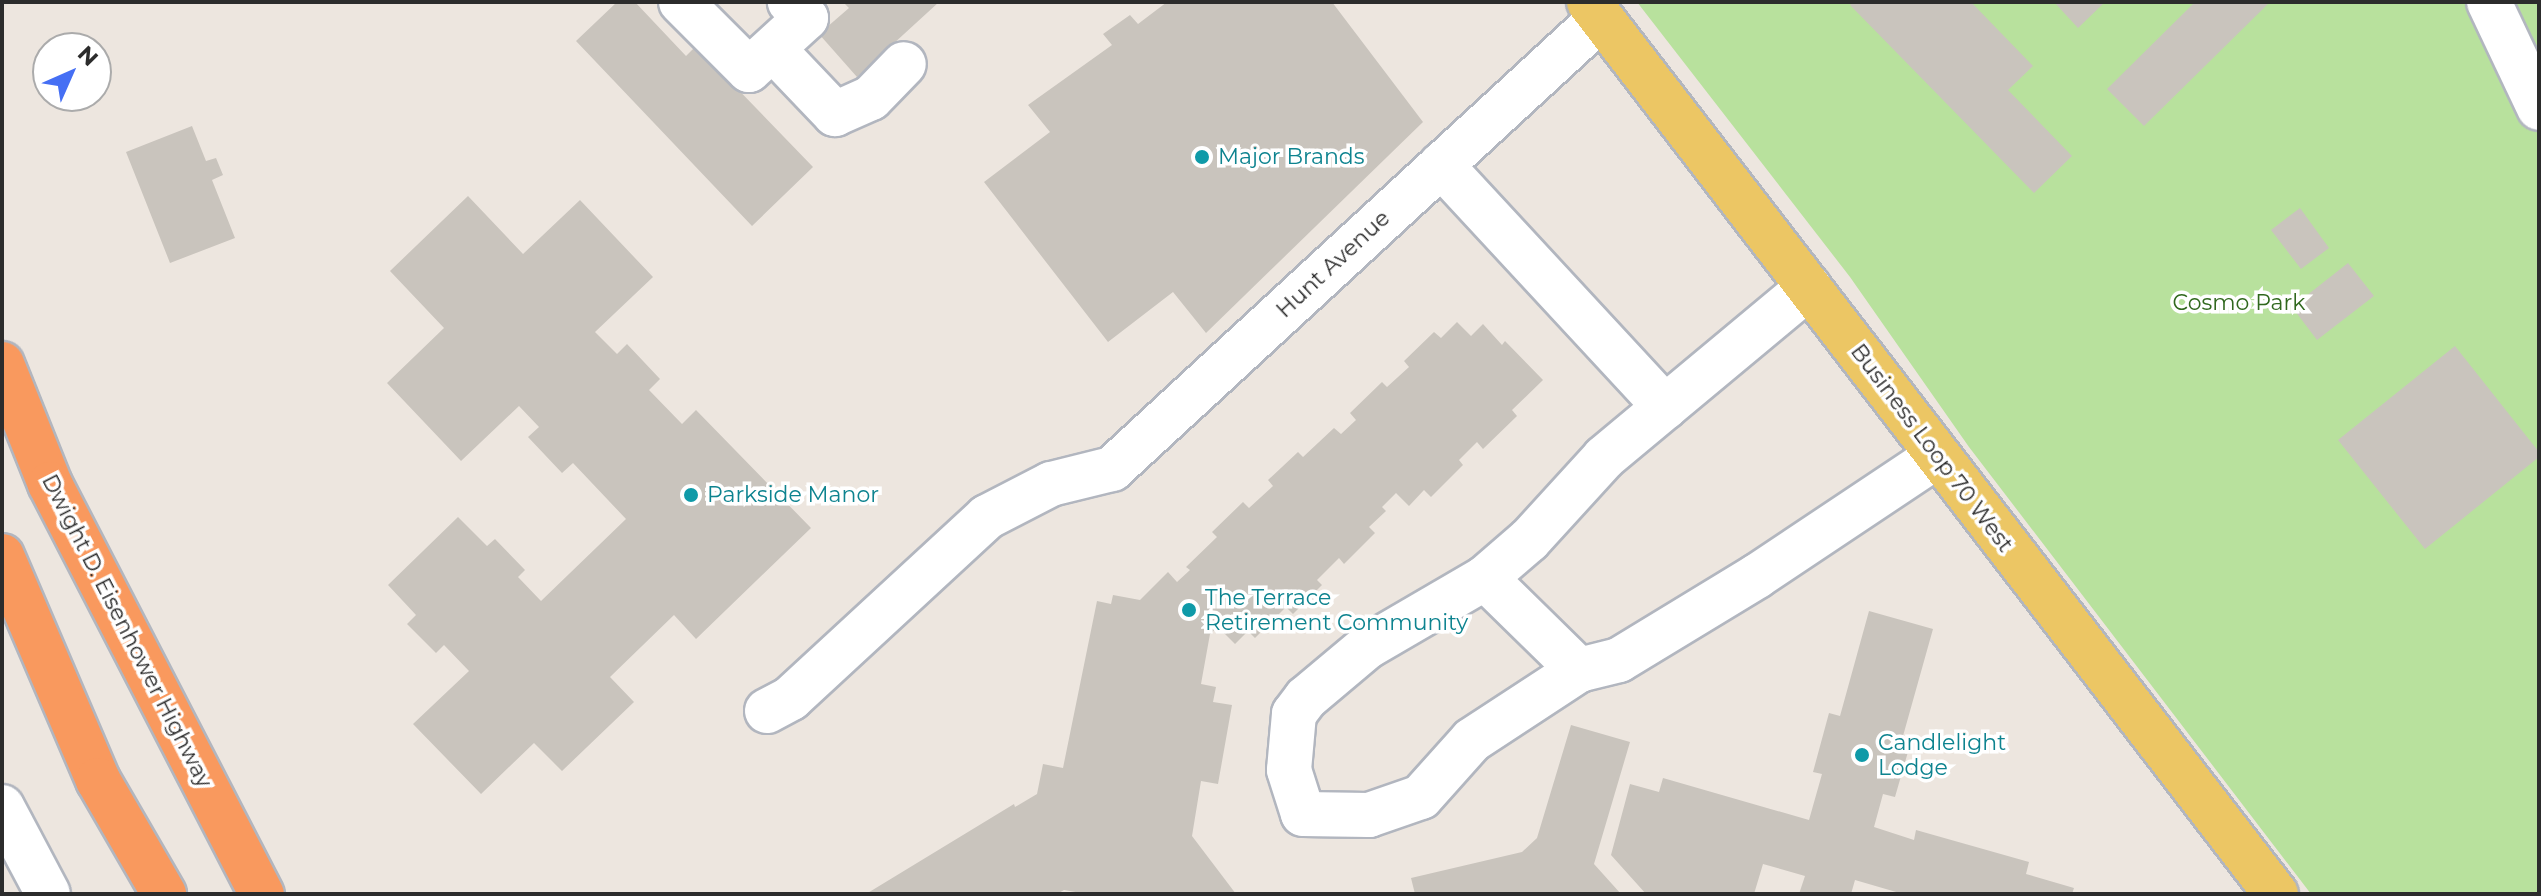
<!DOCTYPE html>
<html>
<head>
<meta charset="utf-8">
<style>
	body { margin:0 }
	#map { position:relative; width:2541px; height:896px; overflow:hidden; background:#ede6df; font-family:Montserrat,sans-serif }
	div>[style] { position:absolute }
	[style*='--x'] { left:calc(var(--x)*1px); top:calc(var(--y)*1px); width:calc(var(--w)*1px); rotate:calc(var(--a)*1deg) }
	.green>* { inset:0; background:#b8e19d }
	.building>* { inset:0; background:#c9c4bd }
	.roads { filter:drop-shadow(2px 0 #b2b6bf) drop-shadow(-2px 0 #b2b6bf) drop-shadow(0 2px #b2b6bf) drop-shadow(0 -2px #b2b6bf) }
	.minor>* { height:44px; margin:-22px; padding:0 22px; transform-origin:22px; border-radius:22px; background:#fff }
	.major>* { height:44px; margin:-22px; padding:0 22px; transform-origin:22px; border-radius:22px; background:#ecc664 }
	.highway>* { height:44px; margin:-22px; padding:0 22px; transform-origin:22px; border-radius:22px; background:#f9995e }
	.dots>* { width:22px; height:22px; translate:-50% -50%; box-sizing:border-box; border:4px solid #fff; border-radius:50% }
	span { translate:-50% -50%; white-space:nowrap; text-align:center; line-height:1.15; -webkit-text-stroke:7px #fff; paint-order:stroke }
	.culture-label { font-size:22px; color:#0d838f }
	.left { translate:0 -50%; text-align:left }
	.street-label { font-size:22px; color:#2c2c2c }
	.park-label { font-size:22px; color:#30681d }
	.frame { position:absolute; inset:0; border:4px solid #2c2c2c; pointer-events:none }
	.north { position:absolute; left:32px; top:32px; width:80px; height:80px; box-sizing:border-box; background:#fff; border:2px solid #ababab; border-radius:50%; rotate:45deg; font-size:22px; font-weight:700; line-height:32px; text-align:center; color:#2c2c2c }
	.north::after { content:''; display:block; margin:auto; width:28px; height:36px; background:#456ff4; clip-path:polygon(50% 0,100% 100%,50% 72%,0 100%) }
</style>
</head>
<body>
<div id="map">
	<div class="green">
		<i style="clip-path:polygon(1637px 2px,2539px 2px,2539px 894px,2311px 894px,1969px 447px,1850px 277px)"></i>
	</div>
	<div class="building">
		<i style="clip-path:polygon(617px 2px,635px 2px,686px 56px,696px 46px,813px 167px,752px 226px,576px 41px)"></i>
		<i style="clip-path:polygon(843px 2px,939px 2px,857px 77px,819px 34px,849px 8px)"></i>
		<i style="clip-path:polygon(1167px 2px,1332px 2px,1423px 122px,1206px 333px,1173px 292px,1108px 342px,984px 182px,1050px 132px,1028px 105px,1112px 45px,1103px 34px,1130px 15px,1138px 24px)"></i>
		<i style="clip-path:polygon(1853px 2px,1971px 2px,2033px 66px,2008px 90px,2072px 156px,2034px 193px,1850px 5px)"></i>
		<i style="clip-path:polygon(2054px 2px,2105px 2px,2078px 28px)"></i>
		<i style="clip-path:polygon(2195px 2px,2270px 2px,2144px 126px,2107px 89px)"></i>
		<i style="clip-path:polygon(192px 126px,206px 161px,216px 158px,223px 175px,212px 180px,235px 238px,170px 263px,126px 152px)"></i>
		<i style="clip-path:polygon(468px 196px,523px 254px,580px 200px,653px 277px,595px 332px,617px 354px,627px 344px,660px 379px,649px 390px,682px 424px,696px 410px,811px 528px,696px 639px,674px 615px,610px 677px,634px 702px,562px 771px,534px 743px,481px 794px,413px 724px,469px 671px,444px 645px,436px 653px,407px 624px,416px 615px,388px 585px,458px 517px,487px 546px,495px 539px,525px 570px,518px 577px,541px 601px,626px 519px,573px 463px,562px 473px,528px 437px,539px 427px,519px 406px,461px 461px,387px 383px,444px 328px,390px 271px)"></i>
		<i style="clip-path:polygon(2300px 208px,2329px 248px,2301px 269px,2271px 230px)"></i>
		<i style="clip-path:polygon(2348px 263px,2374px 296px,2317px 340px,2292px 307px)"></i>
		<i style="clip-path:polygon(1457px 322px,1471px 336px,1483px 324px,1502px 345px,1505px 341px,1543px 380px,1512px 410px,1517px 416px,1483px 449px,1477px 442px,1459px 460px,1463px 465px,1431px 497px,1424px 490px,1409px 506px,1396px 493px,1382px 507px,1386px 511px,1369px 527px,1375px 533px,1344px 564px,1339px 558px,1317px 580px,1322px 585px,1293px 614px,1286px 607px,1255px 638px,1248px 631px,1235px 644px,1218px 627px,1210px 634px,1201px 684px,1216px 687px,1213px 702px,1232px 705px,1218px 784px,1201px 781px,1192px 836px,1236px 894px,1087px 894px,1064px 890px,1057px 894px,866px 894px,1014px 804px,1015px 807px,1037px 794px,1043px 764px,1063px 768px,1097px 601px,1111px 604px,1113px 595px,1140px 600px,1168px 572px,1177px 582px,1190px 570px,1186px 567px,1217px 537px,1212px 532px,1243px 502px,1249px 508px,1273px 486px,1268px 480px,1298px 452px,1303px 457px,1334px 428px,1341px 434px,1356px 420px,1350px 413px,1382px 382px,1387px 387px,1409px 367px,1404px 361px,1434px 332px,1441px 338px)"></i>
		<i style="clip-path:polygon(2455px 346px,2539px 452px,2539px 457px,2425px 549px,2338px 440px)"></i>
		<i style="clip-path:polygon(1869px 611px,1933px 629px,1903px 736px,1912px 738px,1895px 797px,1883px 794px,1874px 827px,1914px 840px,1916px 830px,2029px 862px,2026px 874px,2074px 888px,2072px 894px,1903px 894px,1855px 880px,1851px 894px,1799px 894px,1805px 876px,1763px 864px,1754px 894px,1646px 894px,1611px 855px,1630px 784px,1659px 792px,1663px 778px,1809px 820px,1822px 774px,1813px 772px,1829px 713px,1840px 716px)"></i>
		<i style="clip-path:polygon(1571px 725px,1630px 742px,1594px 864px,1621px 894px,1415px 894px,1411px 878px,1522px 852px,1537px 838px)"></i>
	</div>
	<div class="roads">
		<div class="minor">
			<i style="--x:681;--y:2;--w:96;--a:45"></i>
			<i style="--x:749;--y:70;--w:77;--a:-42.4"></i>
			<i style="--x:806;--y:18;--w:23;--a:-135"></i>
			<i style="--x:2489;--y:2;--w:117;--a:64.7"></i>
			<i style="--x:773;--y:49;--w:90;--a:46.4"></i>
			<i style="--x:835;--y:114;--w:39;--a:-24"></i>
			<i style="--x:871;--y:98;--w:47;--a:-45.9"></i>
			<i style="--x:1441;--y:165;--w:330;--a:47.2"></i>
			<i style="--x:1809;--y:287;--w:267;--a:140.2"></i>
			<i style="--x:1604;--y:458;--w:111;--a:132.4"></i>
			<i style="--x:1529;--y:540;--w:58;--a:139.2"></i>
			<i style="--x:1485;--y:578;--w:135;--a:149.8"></i>
			<i style="--x:1368;--y:646;--w:81;--a:140"></i>
			<i style="--x:1306;--y:698;--w:20;--a:127"></i>
			<i style="--x:1294;--y:714;--w:56;--a:95.1"></i>
			<i style="--x:1289;--y:770;--w:46;--a:72.3"></i>
			<i style="--x:1303;--y:814;--w:66;--a:0.9"></i>
			<i style="--x:1369;--y:815;--w:55;--a:-19.1"></i>
			<i style="--x:1421;--y:797;--w:76;--a:-48.2"></i>
			<i style="--x:1472;--y:740;--w:128;--a:-33.2"></i>
			<i style="--x:1579;--y:670;--w:41;--a:-14"></i>
			<i style="--x:1619;--y:660;--w:162;--a:-31.3"></i>
			<i style="--x:1757;--y:576;--w:216;--a:-33.7"></i>
			<i style="--x:1485;--y:578;--w:132;--a:44.4"></i>
			<i style="--x:767;--y:711;--w:27;--a:-28"></i>
			<i style="--x:791;--y:698;--w:267;--a:-42.7"></i>
			<i style="--x:987;--y:517;--w:72;--a:-27.3"></i>
			<i style="--x:1051;--y:484;--w:63;--a:-13.8"></i>
			<i style="--x:1112;--y:469;--w:665;--a:-42.69"></i>
			<i style="--x:2;--y:807;--w:98;--a:62.1"></i>
		</div>
		<div class="major">
			<i style="--x:1589;--y:2;--w:1126;--a:52.4"></i>
		</div>
		<div class="highway">
			<i style="--x:2;--y:364;--w:129;--a:68.2"></i>
			<i style="--x:50;--y:484;--w:462;--a:62.7"></i>
			<i style="--x:2;--y:556;--w:244;--a:66.8"></i>
			<i style="--x:98;--y:780;--w:132;--a:59.9"></i>
		</div>
	</div>
	<div class="dots">
		<i style="left:1202px;top:157px;background:#0f9aa8"></i>
		<i style="left:691px;top:495px;background:#0f9aa8"></i>
		<i style="left:1189px;top:610px;background:#0f9aa8"></i>
		<i style="left:1862px;top:755px;background:#0f9aa8"></i>
	</div>
	<div class="culture-label">
		<span class="left" style="left:1218px;top:157px">Major Brands</span>
		<span class="left" style="left:707px;top:495px">Parkside Manor</span>
		<span class="left" style="left:1205px;top:610px">The Terrace<br>Retirement Community</span>
		<span class="left" style="left:1878px;top:755px">Candlelight<br>Lodge</span>
	</div>
	<div class="street-label">
		<span style="left:1333px;top:264px;rotate:-43deg">Hunt Avenue</span>
		<span style="left:1932px;top:448px;rotate:53deg">Business Loop 70 West</span>
		<span style="left:127px;top:631px;rotate:63deg">Dwight D. Eisenhower Highway</span>
	</div>
	<div class="park-label">
		<span style="left:2239px;top:303px">Cosmo Park</span>
	</div>
	<div class="frame"></div>
	<div class="north">N</div>
</div>
</body>
</html>
